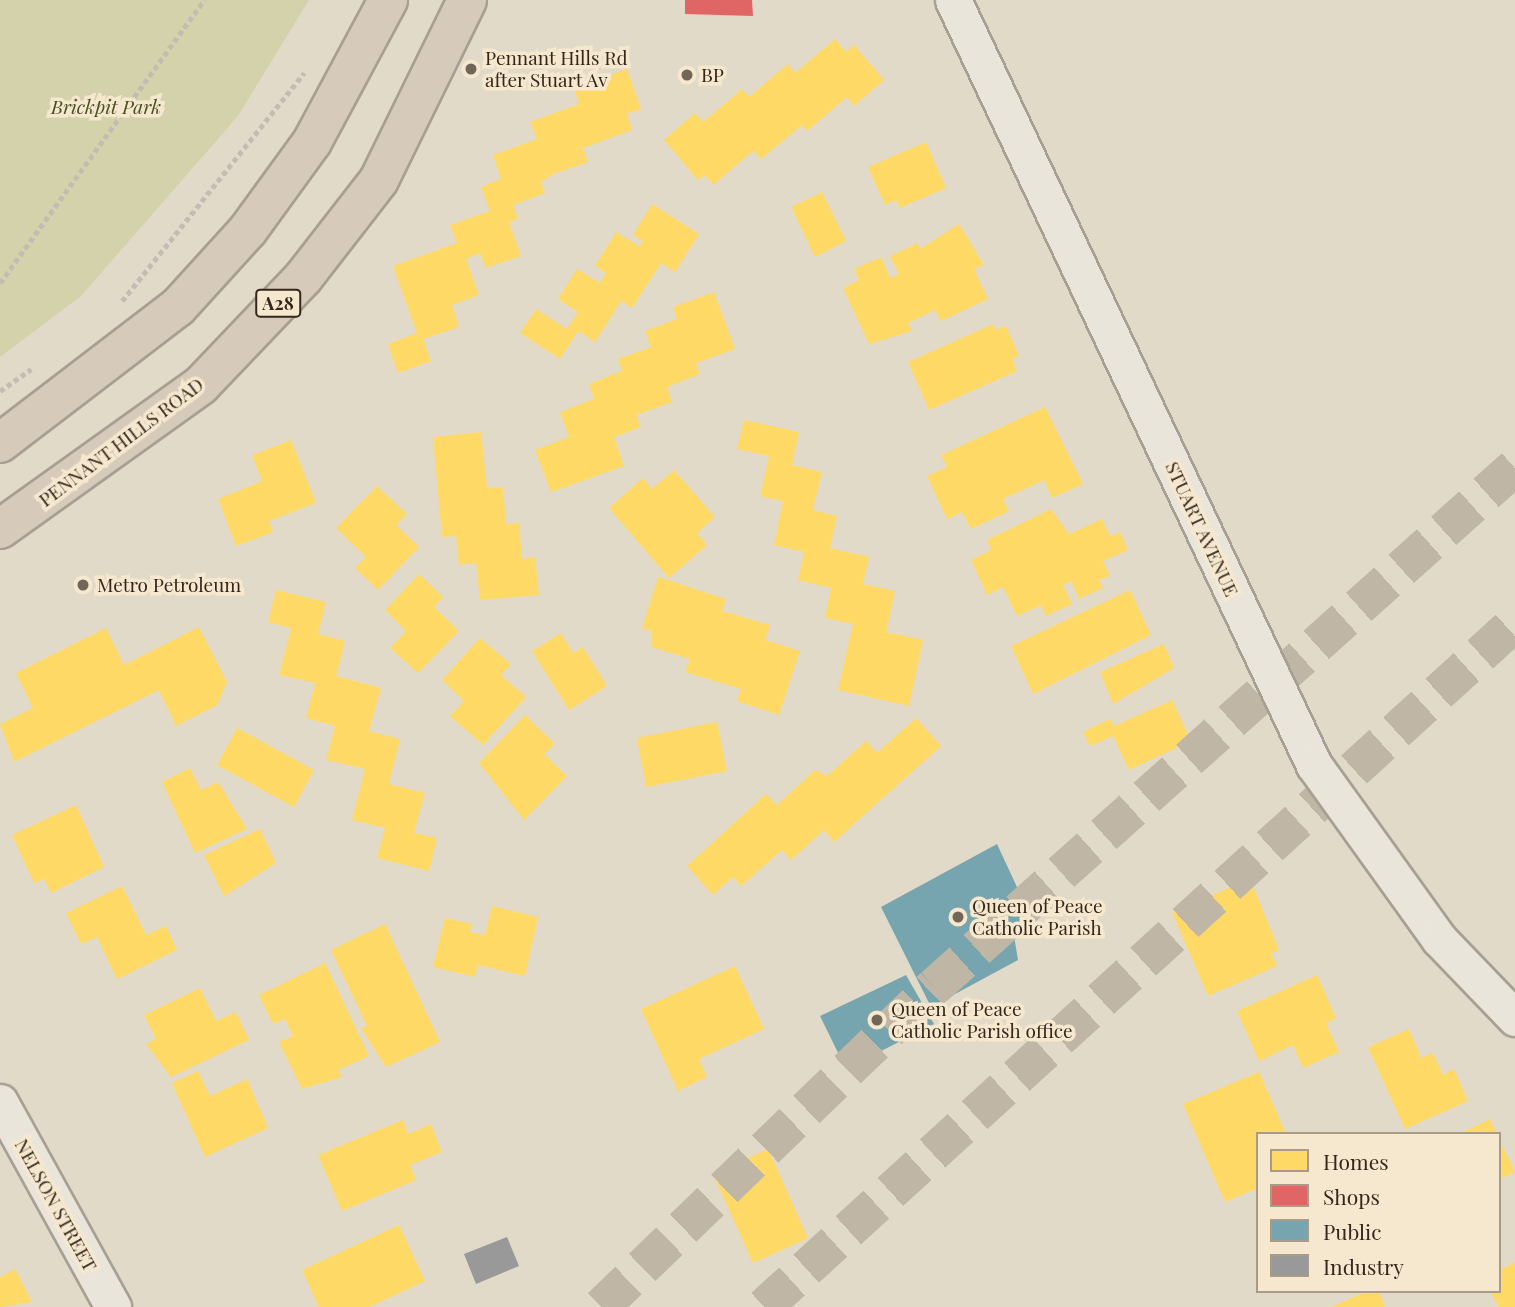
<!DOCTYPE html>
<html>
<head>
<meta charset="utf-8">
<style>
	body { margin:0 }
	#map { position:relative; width:1515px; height:1307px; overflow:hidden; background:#e2dac8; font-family:"Playfair Display",serif }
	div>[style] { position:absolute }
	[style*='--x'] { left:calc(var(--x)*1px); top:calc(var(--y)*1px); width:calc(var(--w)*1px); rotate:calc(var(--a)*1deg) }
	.green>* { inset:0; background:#d3d2ab }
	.homes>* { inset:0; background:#ffd966 }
	.shops>* { inset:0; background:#e06666 }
	.public>* { inset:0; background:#76a5af }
	.industry>* { inset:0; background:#999 }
	.highway-tunnel>* { height:38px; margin-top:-19px; transform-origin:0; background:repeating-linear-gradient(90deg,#bfb6a6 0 38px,transparent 0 57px) }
	.path>* { height:4.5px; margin-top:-2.25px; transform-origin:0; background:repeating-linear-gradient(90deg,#c3bcb2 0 5px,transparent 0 8.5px) }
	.roads { filter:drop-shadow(2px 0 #a79f92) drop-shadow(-2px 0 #a79f92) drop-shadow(0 2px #a79f92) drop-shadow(0 -2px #a79f92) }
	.street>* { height:35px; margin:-17.5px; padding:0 17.5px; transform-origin:17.5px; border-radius:17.5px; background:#eae5db }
	.highway>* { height:38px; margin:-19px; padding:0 19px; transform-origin:19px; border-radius:19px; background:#d6caba }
	.dots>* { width:19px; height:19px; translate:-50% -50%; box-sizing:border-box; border:4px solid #f5e8ce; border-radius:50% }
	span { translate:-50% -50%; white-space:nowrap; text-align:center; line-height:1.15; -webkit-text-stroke:7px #f5e8ce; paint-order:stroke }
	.shield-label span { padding:2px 5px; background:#f5e8ce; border:2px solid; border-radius:5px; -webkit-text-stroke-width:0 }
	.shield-label { font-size:18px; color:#35271c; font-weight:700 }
	.poi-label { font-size:19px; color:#35271c }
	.left { translate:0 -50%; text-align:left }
	.park-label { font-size:19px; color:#485122; font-style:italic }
	.street-label { font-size:19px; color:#35271c }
	.legend { position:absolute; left:1256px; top:1132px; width:245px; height:161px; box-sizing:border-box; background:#f5e8ce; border:2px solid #a89b87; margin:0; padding:9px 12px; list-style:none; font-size:21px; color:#35271c }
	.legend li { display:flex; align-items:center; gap:14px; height:35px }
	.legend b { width:35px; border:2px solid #a89b87 }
</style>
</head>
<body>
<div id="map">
	<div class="green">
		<i style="clip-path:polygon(0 0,309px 0,238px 116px,81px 296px,0 357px)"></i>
	</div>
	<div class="homes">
		<i style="clip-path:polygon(835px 39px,846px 52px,854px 45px,884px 80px,854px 106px,847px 97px,807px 131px,802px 125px,761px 159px,753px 151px,713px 185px,705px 175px,698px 180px,664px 140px,695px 113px,703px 122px,742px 89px,749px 97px,788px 64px,795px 73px)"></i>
		<i style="clip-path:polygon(627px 69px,641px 109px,627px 114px,632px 130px,583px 148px,588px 162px,553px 174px,541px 182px,545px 193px,513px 205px,518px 219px,509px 222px,521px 256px,486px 268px,480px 253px,466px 259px,479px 295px,452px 305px,459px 327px,423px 339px,431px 361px,398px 373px,388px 344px,417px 333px,393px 266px,457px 243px,450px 225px,490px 211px,481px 187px,501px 179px,493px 155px,537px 139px,530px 122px,579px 104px,574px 88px)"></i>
		<i style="clip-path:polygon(926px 142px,946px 188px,900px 208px,896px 200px,885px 205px,868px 167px)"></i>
		<i style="clip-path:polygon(822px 192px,846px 241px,815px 257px,791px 207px)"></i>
		<i style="clip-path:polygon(652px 204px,699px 234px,675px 272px,661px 263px,632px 308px,621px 301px,595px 342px,578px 331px,560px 359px,520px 333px,536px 309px,567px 329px,578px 312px,558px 299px,577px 269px,600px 283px,606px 273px,595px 266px,616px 232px,639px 246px,643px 241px,633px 235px)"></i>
		<i style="clip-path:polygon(959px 224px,984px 265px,974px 269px,988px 299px,941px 321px,935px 310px,908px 323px,912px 331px,869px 344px,843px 288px,859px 280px,854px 269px,881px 257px,890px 278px,899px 274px,890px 256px,918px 243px,920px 249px)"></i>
		<i style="clip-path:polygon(714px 292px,735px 349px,696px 363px,700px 374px,667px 387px,672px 402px,636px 415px,641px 427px,614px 437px,624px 466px,551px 492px,535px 450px,569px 437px,560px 412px,594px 399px,589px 384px,622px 371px,618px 359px,651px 347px,645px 331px,677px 319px,673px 307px)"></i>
		<i style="clip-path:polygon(993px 324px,995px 330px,1006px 326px,1019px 356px,1012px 359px,1017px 371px,929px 410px,908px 362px)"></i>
		<i style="clip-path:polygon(1045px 407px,1083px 484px,1052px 498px,1044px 480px,1003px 499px,1009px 511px,971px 529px,962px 512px,947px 519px,927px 476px,947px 467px,941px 455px)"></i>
		<i style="clip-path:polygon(744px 420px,799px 432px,792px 465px,822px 472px,813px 510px,837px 516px,830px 548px,869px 557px,863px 584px,895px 591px,886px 632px,923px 640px,909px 706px,838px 690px,853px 624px,825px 618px,831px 588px,798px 580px,804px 552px,774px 545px,783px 501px,760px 496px,769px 456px,737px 449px)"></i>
		<i style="clip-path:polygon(481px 432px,487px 488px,503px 487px,506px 524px,519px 523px,522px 559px,535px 557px,539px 595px,480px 600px,476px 563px,459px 565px,456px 536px,442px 537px,433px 437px)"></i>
		<i style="clip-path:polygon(291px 440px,316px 503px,269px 521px,273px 532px,236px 546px,218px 499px,262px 481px,252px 455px)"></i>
		<i style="clip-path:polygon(674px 470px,715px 517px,697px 533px,707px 545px,669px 578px,609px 508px,643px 478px,652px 489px)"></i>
		<i style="clip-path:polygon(377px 486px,407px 514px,396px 525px,419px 547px,378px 590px,355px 568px,366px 557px,336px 528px)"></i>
		<i style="clip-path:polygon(1051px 509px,1069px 534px,1102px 519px,1110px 536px,1120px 532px,1128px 550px,1103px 561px,1110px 576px,1099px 580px,1103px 588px,1079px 599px,1071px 581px,1063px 585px,1072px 604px,1046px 616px,1041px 605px,1017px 616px,1003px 587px,987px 595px,971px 560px,991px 550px,987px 540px)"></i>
		<i style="clip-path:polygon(419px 574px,443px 597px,434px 607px,459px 631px,418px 673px,390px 648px,406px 631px,385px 610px)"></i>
		<i style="clip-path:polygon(658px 577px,726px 599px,722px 611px,770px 625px,765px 640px,800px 651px,779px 715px,737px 701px,741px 689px,685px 672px,690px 659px,652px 647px,652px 631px,642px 628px)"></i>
		<i style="clip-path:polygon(276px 590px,326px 602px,318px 634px,345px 641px,336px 676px,381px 688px,369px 731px,400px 739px,389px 784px,425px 793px,414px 833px,437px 838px,429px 871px,377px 858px,385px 828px,352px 820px,365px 769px,326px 760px,335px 726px,306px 718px,315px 683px,279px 675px,291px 628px,268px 622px)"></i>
		<i style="clip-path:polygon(1130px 590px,1151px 635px,1033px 694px,1011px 646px)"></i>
		<i style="clip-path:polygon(199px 627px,227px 682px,217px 705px,176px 726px,159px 690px,14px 762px,0 724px,33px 708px,16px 673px,106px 628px,124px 665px)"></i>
		<i style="clip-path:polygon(561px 633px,573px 653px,583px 647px,607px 686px,569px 710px,532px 651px)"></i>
		<i style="clip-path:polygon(480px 638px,511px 664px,501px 675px,526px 697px,483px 745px,450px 716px,464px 701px,442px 680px)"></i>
		<i style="clip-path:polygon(1164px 644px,1174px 668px,1113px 704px,1100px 672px)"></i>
		<i style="clip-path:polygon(1172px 700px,1191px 741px,1129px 770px,1113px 736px,1090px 746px,1083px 732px,1110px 719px,1114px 726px)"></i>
		<i style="clip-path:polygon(525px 715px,555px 744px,544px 754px,567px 776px,524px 820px,479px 763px)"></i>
		<i style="clip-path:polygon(916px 718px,941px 746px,834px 842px,824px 830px,791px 860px,782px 850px,741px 886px,733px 877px,713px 895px,687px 866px,766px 794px,777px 805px,815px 770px,827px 776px,866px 741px,877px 753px)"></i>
		<i style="clip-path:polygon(717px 722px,727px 771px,646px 787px,637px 738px)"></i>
		<i style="clip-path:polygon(237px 728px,314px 770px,294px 807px,217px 765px)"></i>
		<i style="clip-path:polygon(190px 768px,201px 790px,218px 782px,247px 829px,195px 853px,162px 782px)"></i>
		<i style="clip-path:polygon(76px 805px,104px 867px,51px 893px,44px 879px,34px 883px,12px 835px)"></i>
		<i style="clip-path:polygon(260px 829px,276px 863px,224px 896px,204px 855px)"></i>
		<i style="clip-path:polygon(1250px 879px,1279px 950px,1271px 953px,1277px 966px,1208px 996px,1172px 912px)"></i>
		<i style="clip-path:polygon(122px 886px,146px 935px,166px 926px,177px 950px,117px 979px,97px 937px,81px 944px,66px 913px)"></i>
		<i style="clip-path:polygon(492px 906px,538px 917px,525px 976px,478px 965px,475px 977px,433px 967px,445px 918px,472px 924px,469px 932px,485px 935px)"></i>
		<i style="clip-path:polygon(385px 924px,440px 1042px,386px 1067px,361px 1028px,367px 1026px,331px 950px)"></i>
		<i style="clip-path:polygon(325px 963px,369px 1056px,338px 1070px,342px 1077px,302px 1089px,279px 1042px,293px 1036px,285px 1019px,273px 1024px,259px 995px)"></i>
		<i style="clip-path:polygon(735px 966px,764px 1029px,699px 1059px,707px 1077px,678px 1091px,641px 1009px)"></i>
		<i style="clip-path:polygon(1317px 975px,1336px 1018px,1326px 1023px,1339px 1052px,1303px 1068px,1293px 1045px,1259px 1061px,1237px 1011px)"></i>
		<i style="clip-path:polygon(200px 988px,216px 1021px,236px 1012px,249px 1040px,171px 1077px,146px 1044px,156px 1039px,144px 1015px)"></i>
		<i style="clip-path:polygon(1409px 1029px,1421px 1058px,1433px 1053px,1443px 1075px,1454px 1069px,1468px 1101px,1405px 1129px,1368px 1047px)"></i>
		<i style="clip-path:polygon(198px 1071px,210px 1096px,247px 1079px,268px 1128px,205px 1157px,172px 1083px)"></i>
		<i style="clip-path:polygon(1259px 1072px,1286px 1134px,1258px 1134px,1258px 1188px,1225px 1202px,1183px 1104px)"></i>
		<i style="clip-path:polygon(1490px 1119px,1497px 1134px,1459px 1134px)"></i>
		<i style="clip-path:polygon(403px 1120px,408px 1134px,431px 1124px,442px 1152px,410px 1165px,416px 1180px,342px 1211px,318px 1155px)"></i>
		<i style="clip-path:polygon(1499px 1139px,1515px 1172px,1499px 1179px)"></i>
		<i style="clip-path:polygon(768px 1149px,808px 1238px,753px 1263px,713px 1174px)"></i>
		<i style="clip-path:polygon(399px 1225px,425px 1281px,369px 1307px,319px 1307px,302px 1270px)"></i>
		<i style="clip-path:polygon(1515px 1262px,1515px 1307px,1499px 1307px,1490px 1291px,1499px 1291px,1502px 1269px)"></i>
		<i style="clip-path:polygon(15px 1269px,32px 1302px,0 1307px,0 1277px)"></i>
		<i style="clip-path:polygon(1367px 1291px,1379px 1291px,1385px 1307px,1331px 1307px)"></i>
	</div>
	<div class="shops">
		<i style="clip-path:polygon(685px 0,752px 0,753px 16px,685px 14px)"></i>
	</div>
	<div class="public">
		<i style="clip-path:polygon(997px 844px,1035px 926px,1014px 936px,1018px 960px,931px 1007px,881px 907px)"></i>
		<i style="clip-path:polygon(906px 975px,934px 1024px,846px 1069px,820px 1016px)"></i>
	</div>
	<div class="industry">
		<i style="clip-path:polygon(507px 1237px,519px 1266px,476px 1284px,464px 1254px)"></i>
	</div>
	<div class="highway-tunnel">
		<i style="--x:601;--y:1307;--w:462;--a:-43.9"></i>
		<i style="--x:934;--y:987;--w:780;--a:-41.83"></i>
		<i style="--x:764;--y:1307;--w:1016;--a:-42.33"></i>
	</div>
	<div class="path">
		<i style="--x:0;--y:283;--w:349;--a:-54.2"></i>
		<i style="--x:122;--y:301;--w:292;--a:-51.4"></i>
		<i style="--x:0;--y:391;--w:38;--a:-35"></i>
	</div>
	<div class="roads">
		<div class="street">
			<i style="--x:953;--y:0;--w:846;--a:64.74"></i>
			<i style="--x:1314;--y:765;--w:214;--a:54.3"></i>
			<i style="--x:1439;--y:939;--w:110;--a:46.1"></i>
			<i style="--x:0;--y:1102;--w:234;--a:61.1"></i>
		</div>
		<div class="highway">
			<i style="--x:0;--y:443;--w:224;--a:-37.4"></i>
			<i style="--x:178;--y:307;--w:104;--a:-47.7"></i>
			<i style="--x:248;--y:230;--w:109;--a:-54"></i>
			<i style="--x:312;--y:142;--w:161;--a:-61.8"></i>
			<i style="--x:0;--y:529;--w:247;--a:-35.6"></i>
			<i style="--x:201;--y:385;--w:148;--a:-46.4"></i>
			<i style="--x:303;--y:278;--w:124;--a:-52.2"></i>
			<i style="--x:379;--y:180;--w:200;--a:-63.9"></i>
		</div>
	</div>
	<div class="dots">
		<i style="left:471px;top:69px;background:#726658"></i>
		<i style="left:687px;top:75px;background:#726658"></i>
		<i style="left:83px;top:585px;background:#726658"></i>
		<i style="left:958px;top:917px;background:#726658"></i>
		<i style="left:877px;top:1020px;background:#726658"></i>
	</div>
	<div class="shield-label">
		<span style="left:278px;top:303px">A28</span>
	</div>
	<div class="poi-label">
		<span class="left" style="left:485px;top:69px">Pennant Hills Rd<br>after Stuart Av</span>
		<span class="left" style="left:701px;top:75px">BP</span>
		<span class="left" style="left:97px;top:585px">Metro Petroleum</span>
		<span class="left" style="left:972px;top:917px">Queen of Peace<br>Catholic Parish</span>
		<span class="left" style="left:891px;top:1020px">Queen of Peace<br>Catholic Parish office</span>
	</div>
	<div class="park-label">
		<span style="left:106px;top:107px">Brickpit Park</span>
	</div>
	<div class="street-label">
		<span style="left:121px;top:442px;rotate:-37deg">PENNANT HILLS ROAD</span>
		<span style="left:1202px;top:529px;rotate:65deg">STUART AVENUE</span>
		<span style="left:56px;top:1205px;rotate:61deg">NELSON STREET</span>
	</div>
	<ul class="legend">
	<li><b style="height:19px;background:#ffd966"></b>Homes</li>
	<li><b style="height:19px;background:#e06666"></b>Shops</li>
	<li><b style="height:19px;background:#76a5af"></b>Public</li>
	<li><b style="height:19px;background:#999"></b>Industry</li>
	</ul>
</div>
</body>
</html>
